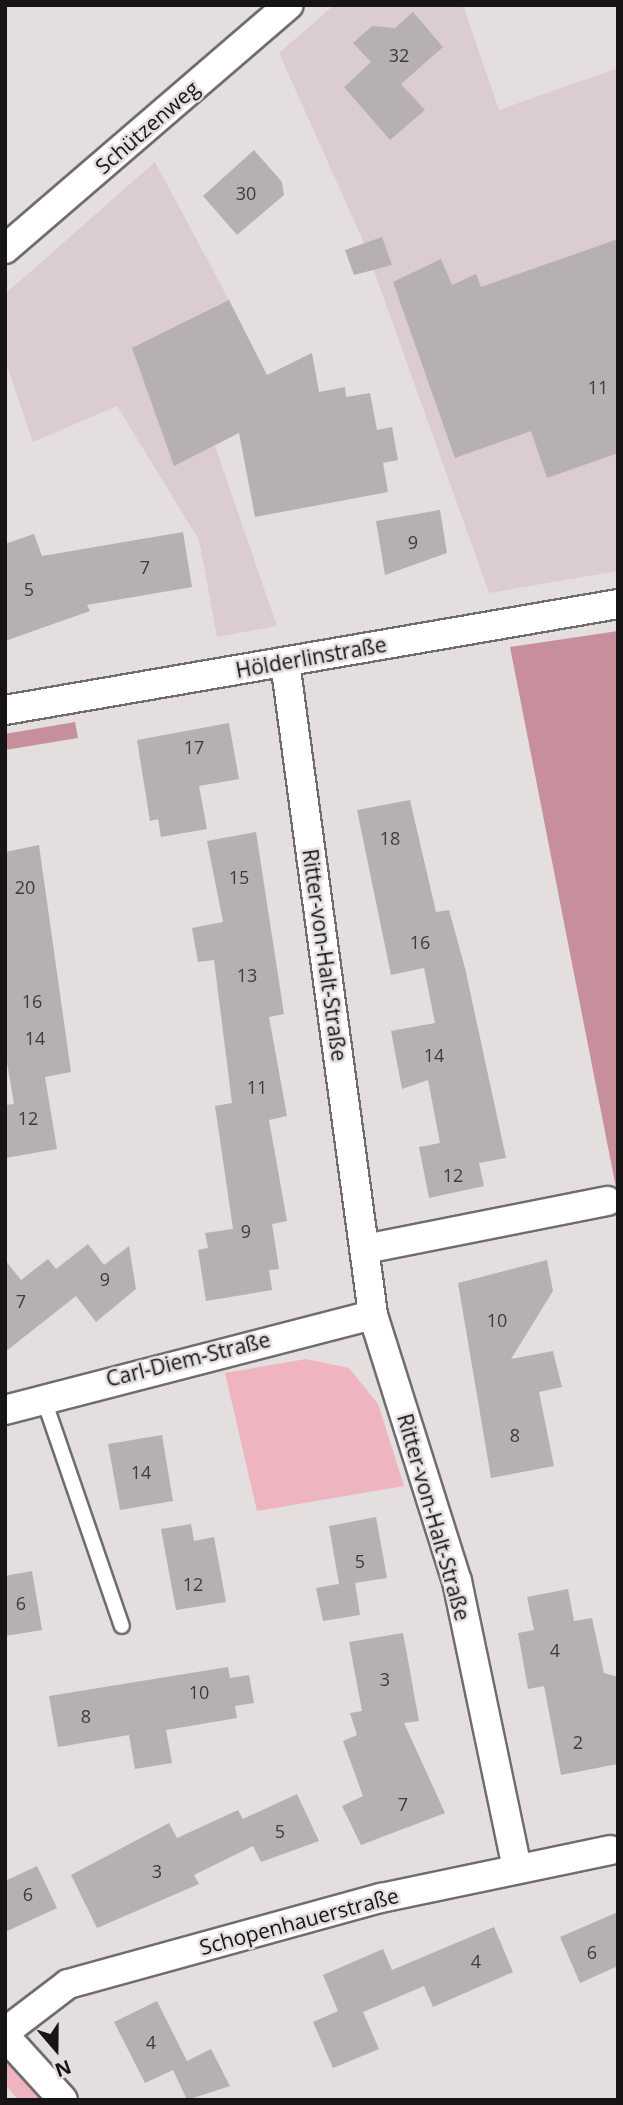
<!DOCTYPE html>
<html>
<head>
<meta charset="utf-8">
<style>
	body { margin:0 }
	#map { position:relative; width:623px; height:2105px; overflow:hidden; background:#e4dedf; font-family:"Open Sans",sans-serif }
	div>[style] { position:absolute }
	[style*='--x'] { left:calc(var(--x)*1px); top:calc(var(--y)*1px); width:calc(var(--w)*1px); rotate:calc(var(--a)*1deg) }
	.built>* { inset:0; background:#dbcdcf }
	.green>* { inset:0; background:#eeb4c0 }
	.forest>* { inset:0; background:#c68f9b }
	.building>* { inset:0; background:#b6b0b1 }
	.roads { filter:drop-shadow(2px 0 #716c6d) drop-shadow(-2px 0 #716c6d) drop-shadow(0 2px #716c6d) drop-shadow(0 -2px #716c6d) }
	.lane>* { height:14px; margin:-7px; padding:0 7px; transform-origin:7px; border-radius:7px; background:#fff }
	.street>* { height:28px; margin:-14px; padding:0 14px; transform-origin:14px; border-radius:14px; background:#fff }
	span { translate:-50% -50%; white-space:nowrap; text-align:center; line-height:1.15; -webkit-text-stroke:5px #e4dedf; paint-order:stroke }
	.number-label { font-size:18px; color:#3e3b3b }
	.number-label span { -webkit-text-stroke-width:0 }
	.street-label { font-size:21px; color:#161414 }
	.frame { position:absolute; inset:0; border:7px solid #161414; pointer-events:none }
	.north { position:absolute; left:21px; top:2014px; width:70px; height:70px; -webkit-text-stroke:5px #e4dedf; paint-order:stroke; rotate:160deg; font-size:19px; font-weight:700; line-height:28px; text-align:center; color:#161414 }
	.north::after { content:''; display:block; margin:auto; width:24px; height:32px; background:#161414; clip-path:polygon(50% 0,100% 100%,50% 72%,0 100%) }
</style>
</head>
<body>
<div id="map">
	<div class="built">
		<i style="clip-path:polygon(334px 5px,463px 5px,499px 110px,618px 68px,618px 571px,489px 593px,364px 243px,279px 53px)"></i>
		<i style="clip-path:polygon(155px 162px,229px 300px,202px 408px,277px 626px,217px 637px,199px 540px,117px 406px,33px 442px,5px 360px,5px 294px)"></i>
	</div>
	<div class="green">
		<i style="clip-path:polygon(306px 1359px,349px 1368px,378px 1404px,404px 1486px,257px 1511px,225px 1373px)"></i>
		<i style="clip-path:polygon(5px 2048px,48px 2100px,18px 2100px,5px 2084px)"></i>
	</div>
	<div class="forest">
		<i style="clip-path:polygon(618px 631px,618px 1198px,510px 647px)"></i>
		<i style="clip-path:polygon(75px 722px,78px 738px,5px 750px,5px 734px)"></i>
	</div>
	<div class="building">
		<i style="clip-path:polygon(413px 12px,443px 47px,401px 84px,425px 110px,390px 140px,344px 87px,371px 62px,353px 43px,372px 26px,395px 28px)"></i>
		<i style="clip-path:polygon(254px 150px,282px 182px,284px 195px,237px 235px,203px 196px)"></i>
		<i style="clip-path:polygon(382px 237px,392px 265px,354px 275px,345px 250px)"></i>
		<i style="clip-path:polygon(618px 239px,618px 453px,547px 478px,531px 431px,455px 458px,393px 282px,441px 259px,452px 285px,476px 274px,481px 287px)"></i>
		<i style="clip-path:polygon(229px 300px,267px 375px,312px 353px,319px 392px,345px 387px,346px 397px,370px 393px,377px 430px,392px 427px,398px 460px,383px 463px,388px 492px,255px 517px,239px 433px,174px 466px,132px 348px)"></i>
		<i style="clip-path:polygon(440px 510px,447px 553px,385px 575px,376px 521px)"></i>
		<i style="clip-path:polygon(183px 532px,192px 587px,87px 605px,90px 611px,5px 641px,5px 544px,34px 534px,42px 556px)"></i>
		<i style="clip-path:polygon(229px 723px,239px 779px,199px 786px,207px 829px,161px 837px,158px 819px,150px 821px,137px 740px)"></i>
		<i style="clip-path:polygon(410px 800px,436px 912px,449px 910px,465px 968px,506px 1158px,479px 1163px,484px 1186px,429px 1198px,419px 1147px,440px 1143px,428px 1080px,402px 1089px,391px 1031px,435px 1023px,424px 968px,391px 975px,357px 810px)"></i>
		<i style="clip-path:polygon(256px 832px,284px 1014px,269px 1017px,287px 1116px,269px 1120px,287px 1221px,272px 1224px,279px 1269px,269px 1270px,272px 1290px,206px 1301px,198px 1250px,208px 1248px,205px 1233px,233px 1229px,215px 1106px,232px 1103px,214px 960px,198px 962px,192px 928px,223px 922px,207px 841px)"></i>
		<i style="clip-path:polygon(39px 845px,71px 1072px,45px 1077px,57px 1149px,5px 1158px,5px 1105px,14px 1104px,5px 1051px,5px 852px)"></i>
		<i style="clip-path:polygon(88px 1244px,104px 1265px,129px 1246px,136px 1289px,96px 1322px,76px 1296px,5px 1352px,5px 1260px,21px 1280px,48px 1259px,56px 1269px)"></i>
		<i style="clip-path:polygon(547px 1260px,553px 1291px,511px 1359px,553px 1351px,562px 1387px,539px 1392px,554px 1466px,491px 1478px,458px 1283px)"></i>
		<i style="clip-path:polygon(162px 1435px,173px 1501px,120px 1510px,108px 1444px)"></i>
		<i style="clip-path:polygon(376px 1517px,387px 1578px,355px 1583px,360px 1615px,323px 1621px,316px 1588px,339px 1584px,329px 1526px)"></i>
		<i style="clip-path:polygon(191px 1524px,194px 1541px,214px 1537px,226px 1602px,176px 1610px,161px 1529px)"></i>
		<i style="clip-path:polygon(32px 1571px,42px 1630px,5px 1636px,5px 1576px)"></i>
		<i style="clip-path:polygon(568px 1589px,574px 1621px,592px 1618px,604px 1673px,618px 1677px,618px 1764px,561px 1775px,544px 1686px,528px 1689px,518px 1633px,534px 1630px,527px 1597px)"></i>
		<i style="clip-path:polygon(403px 1633px,419px 1721px,404px 1723px,445px 1813px,361px 1845px,342px 1806px,363px 1796px,343px 1741px,357px 1735px,350px 1713px,362px 1711px,349px 1642px)"></i>
		<i style="clip-path:polygon(228px 1667px,230px 1678px,249px 1675px,254px 1703px,235px 1706px,237px 1718px,166px 1730px,172px 1763px,135px 1769px,129px 1735px,58px 1747px,49px 1696px)"></i>
		<i style="clip-path:polygon(297px 1794px,319px 1841px,261px 1862px,253px 1846px,194px 1875px,199px 1884px,97px 1928px,71px 1875px,169px 1823px,177px 1838px,238px 1810px,243px 1819px)"></i>
		<i style="clip-path:polygon(37px 1866px,57px 1908px,5px 1932px,5px 1881px)"></i>
		<i style="clip-path:polygon(618px 1912px,618px 1966px,580px 1983px,560px 1937px)"></i>
		<i style="clip-path:polygon(494px 1927px,513px 1972px,433px 2007px,424px 1986px,363px 2012px,379px 2049px,333px 2068px,313px 2022px,338px 2011px,323px 1975px,383px 1949px,392px 1970px)"></i>
		<i style="clip-path:polygon(157px 2001px,187px 2061px,211px 2049px,230px 2086px,187px 2100px,173px 2070px,145px 2083px,114px 2022px)"></i>
	</div>
	<div class="roads">
		<div class="lane">
			<i style="--x:43;--y:1397;--w:242;--a:71"></i>
		</div>
		<div class="street">
			<i style="--x:5;--y:249;--w:374;--a:-40.7"></i>
			<i style="--x:285;--y:662;--w:659;--a:82.32"></i>
			<i style="--x:373;--y:1315;--w:279;--a:72.5"></i>
			<i style="--x:457;--y:1581;--w:293;--a:78.2"></i>
			<i style="--x:5;--y:710;--w:622;--a:-9.81"></i>
			<i style="--x:365;--y:1249;--w:247;--a:-11.2"></i>
			<i style="--x:5;--y:1410;--w:380;--a:-14.5"></i>
			<i style="--x:5;--y:2032;--w:79;--a:-37.3"></i>
			<i style="--x:68;--y:1984;--w:325;--a:-15.4"></i>
			<i style="--x:381;--y:1898;--w:234;--a:-11.8"></i>
			<i style="--x:5;--y:2036;--w:86;--a:47.8"></i>
		</div>
	</div>
	<div class="number-label">
		<span style="left:399px;top:55px">32</span>
		<span style="left:246px;top:193px">30</span>
		<span style="left:598px;top:387px">11</span>
		<span style="left:413px;top:542px">9</span>
		<span style="left:145px;top:567px">7</span>
		<span style="left:29px;top:589px">5</span>
		<span style="left:194px;top:747px">17</span>
		<span style="left:390px;top:838px">18</span>
		<span style="left:239px;top:877px">15</span>
		<span style="left:25px;top:887px">20</span>
		<span style="left:420px;top:942px">16</span>
		<span style="left:247px;top:975px">13</span>
		<span style="left:32px;top:1001px">16</span>
		<span style="left:35px;top:1038px">14</span>
		<span style="left:434px;top:1055px">14</span>
		<span style="left:257px;top:1087px">11</span>
		<span style="left:28px;top:1118px">12</span>
		<span style="left:453px;top:1175px">12</span>
		<span style="left:246px;top:1231px">9</span>
		<span style="left:105px;top:1279px">9</span>
		<span style="left:21px;top:1301px">7</span>
		<span style="left:497px;top:1320px">10</span>
		<span style="left:515px;top:1435px">8</span>
		<span style="left:141px;top:1472px">14</span>
		<span style="left:360px;top:1561px">5</span>
		<span style="left:193px;top:1584px">12</span>
		<span style="left:21px;top:1603px">6</span>
		<span style="left:555px;top:1650px">4</span>
		<span style="left:385px;top:1679px">3</span>
		<span style="left:199px;top:1692px">10</span>
		<span style="left:86px;top:1716px">8</span>
		<span style="left:578px;top:1742px">2</span>
		<span style="left:403px;top:1804px">7</span>
		<span style="left:280px;top:1831px">5</span>
		<span style="left:157px;top:1871px">3</span>
		<span style="left:28px;top:1894px">6</span>
		<span style="left:592px;top:1952px">6</span>
		<span style="left:476px;top:1961px">4</span>
		<span style="left:151px;top:2042px">4</span>
	</div>
	<div class="street-label">
		<span style="left:147px;top:127px;rotate:-41deg">Schützenweg</span>
		<span style="left:311px;top:657px;rotate:-10deg">Hölderlinstraße</span>
		<span style="left:325px;top:955px;rotate:82deg">Ritter-von-Halt-Straße</span>
		<span style="left:188px;top:1359px;rotate:-14deg">Carl-Diem-Straße</span>
		<span style="left:434px;top:1517px;rotate:74deg">Ritter-von-Halt-Straße</span>
		<span style="left:299px;top:1921px;rotate:-15deg">Schopenhauerstraße</span>
	</div>
	<div class="frame"></div>
	<div class="north">N</div>
</div>
</body>
</html>
